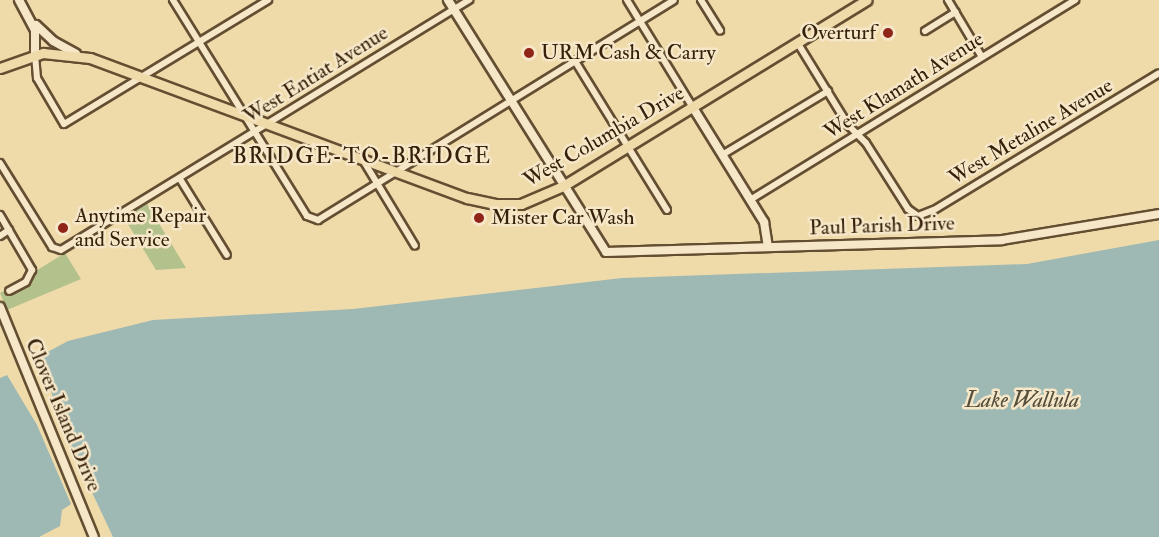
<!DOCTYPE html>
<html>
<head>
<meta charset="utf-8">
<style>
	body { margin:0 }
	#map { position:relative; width:1159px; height:537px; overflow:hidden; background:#efdaaa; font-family:"IM FELL Double Pica",serif }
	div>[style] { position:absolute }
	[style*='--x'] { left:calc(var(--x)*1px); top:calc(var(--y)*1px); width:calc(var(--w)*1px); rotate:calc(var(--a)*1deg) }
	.green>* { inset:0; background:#b3c18d }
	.water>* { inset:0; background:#9eb8b4 }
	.roads { filter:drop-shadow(2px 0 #644e32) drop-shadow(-2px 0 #644e32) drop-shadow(0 2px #644e32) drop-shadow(0 -2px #644e32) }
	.minor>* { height:6px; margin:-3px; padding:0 3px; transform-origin:3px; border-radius:3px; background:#f5e7c8 }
	.tertiary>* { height:8px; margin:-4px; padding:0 4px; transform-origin:4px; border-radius:4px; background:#f5e7c8 }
	.primary>* { height:9px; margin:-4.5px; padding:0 4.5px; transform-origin:4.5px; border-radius:4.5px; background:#efdaaa }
	.dots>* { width:16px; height:16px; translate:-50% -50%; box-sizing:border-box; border:3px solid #f5e7c8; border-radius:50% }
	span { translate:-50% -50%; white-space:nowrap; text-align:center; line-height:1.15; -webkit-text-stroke:5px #f5e7c8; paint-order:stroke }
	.poi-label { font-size:21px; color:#36200a }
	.right { translate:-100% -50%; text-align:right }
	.left { translate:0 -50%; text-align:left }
	.street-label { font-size:21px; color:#36200a }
	.neighbourhood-label { font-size:22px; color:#36200a; letter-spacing:1.5px }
	.water-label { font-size:22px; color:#554e3d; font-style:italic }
</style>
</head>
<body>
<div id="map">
	<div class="green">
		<i style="clip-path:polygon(146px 202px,186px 268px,156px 270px,123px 216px)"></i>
		<i style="clip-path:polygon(65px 253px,81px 279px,7px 310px,0 293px)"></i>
	</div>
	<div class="water">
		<i style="clip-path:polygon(1159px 240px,1159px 537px,113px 537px,66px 437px,41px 361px,42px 355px,68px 341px,153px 320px,353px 309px,622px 278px,1027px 264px)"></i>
		<i style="clip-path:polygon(7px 375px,37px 425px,71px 504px,62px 510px,60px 526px,39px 537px,0 537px,0 378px)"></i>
	</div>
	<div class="roads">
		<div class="minor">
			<i style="--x:173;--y:0;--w:254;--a:58.2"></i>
			<i style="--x:307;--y:216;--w:12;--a:20"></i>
			<i style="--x:318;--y:220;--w:418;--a:-31.7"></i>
			<i style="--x:627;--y:0;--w:124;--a:58.5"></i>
			<i style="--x:701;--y:0;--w:36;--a:58"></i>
			<i style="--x:948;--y:0;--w:66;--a:59.2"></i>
			<i style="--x:925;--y:31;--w:36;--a:-32"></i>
			<i style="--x:797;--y:42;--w:97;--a:58.4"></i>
			<i style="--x:848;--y:125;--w:25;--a:45"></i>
			<i style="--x:866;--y:143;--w:78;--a:57.5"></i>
			<i style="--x:908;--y:209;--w:12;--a:35"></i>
			<i style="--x:918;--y:216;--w:17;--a:-21"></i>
			<i style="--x:934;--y:210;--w:263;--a:-31.3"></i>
			<i style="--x:35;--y:55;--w:23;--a:85"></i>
			<i style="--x:37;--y:78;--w:53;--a:59.6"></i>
			<i style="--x:64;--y:124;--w:239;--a:-31.3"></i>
			<i style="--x:575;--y:61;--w:175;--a:58.3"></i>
			<i style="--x:722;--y:155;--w:124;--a:-31.1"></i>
			<i style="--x:363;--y:160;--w:100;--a:58.8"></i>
			<i style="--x:0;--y:163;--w:99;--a:58.2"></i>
			<i style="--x:52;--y:247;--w:9;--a:18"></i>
			<i style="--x:61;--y:250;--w:479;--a:-31.5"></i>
			<i style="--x:180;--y:179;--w:89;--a:58.3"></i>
			<i style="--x:750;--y:200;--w:382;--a:-31.6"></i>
			<i style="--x:0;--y:215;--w:64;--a:59.8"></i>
			<i style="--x:32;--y:270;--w:13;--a:117"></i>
			<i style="--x:26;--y:282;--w:19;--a:152"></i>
			<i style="--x:0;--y:236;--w:11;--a:-34"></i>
		</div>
		<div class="tertiary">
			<i style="--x:19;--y:0;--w:34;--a:62"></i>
			<i style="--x:35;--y:30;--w:25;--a:90"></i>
			<i style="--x:448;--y:0;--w:297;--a:57.9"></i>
			<i style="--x:606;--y:252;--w:396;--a:-1.7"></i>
			<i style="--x:1002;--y:240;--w:159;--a:-9.4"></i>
			<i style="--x:36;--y:25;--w:23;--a:43"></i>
			<i style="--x:53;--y:41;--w:26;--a:29"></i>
			<i style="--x:692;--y:106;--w:137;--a:58.2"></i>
			<i style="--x:764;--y:222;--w:25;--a:81"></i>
			<i style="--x:0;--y:307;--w:248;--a:67.8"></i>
		</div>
		<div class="primary">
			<i style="--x:0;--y:68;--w:46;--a:-19.2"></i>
			<i style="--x:43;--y:53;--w:47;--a:6.1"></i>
			<i style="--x:90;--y:58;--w:402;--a:20.4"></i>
			<i style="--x:467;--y:198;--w:30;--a:12"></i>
			<i style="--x:496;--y:204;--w:25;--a:0"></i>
			<i style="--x:521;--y:204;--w:46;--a:-23.2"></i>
			<i style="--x:563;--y:186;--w:356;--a:-31.5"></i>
		</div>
	</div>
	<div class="dots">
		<i style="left:888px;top:33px;background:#8f2418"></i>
		<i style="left:529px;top:53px;background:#8f2418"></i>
		<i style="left:479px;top:218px;background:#8f2418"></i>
		<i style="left:63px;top:228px;background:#8f2418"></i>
	</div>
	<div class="poi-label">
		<span class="right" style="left:876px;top:33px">Overturf</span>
		<span class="left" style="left:541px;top:53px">URM Cash &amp; Carry</span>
		<span class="left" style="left:75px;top:228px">Anytime Repair<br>and Service</span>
		<span class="left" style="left:491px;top:218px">Mister Car Wash</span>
	</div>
	<div class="street-label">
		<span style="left:316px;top:75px;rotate:-32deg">West Entiat Avenue</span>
		<span style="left:904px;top:86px;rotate:-32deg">West Klamath Avenue</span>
		<span style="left:1031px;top:132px;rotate:-31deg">West Metaline Avenue</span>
		<span style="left:604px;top:137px;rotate:-30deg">West Columbia Drive</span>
		<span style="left:882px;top:226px;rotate:-2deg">Paul Parish Drive</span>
		<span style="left:63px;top:415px;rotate:67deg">Clover Island Drive</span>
	</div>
	<div class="neighbourhood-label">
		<span style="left:362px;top:157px">BRIDGE-TO-BRIDGE</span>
	</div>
	<div class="water-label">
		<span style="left:1022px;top:401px">Lake Wallula</span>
	</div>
</div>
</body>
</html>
